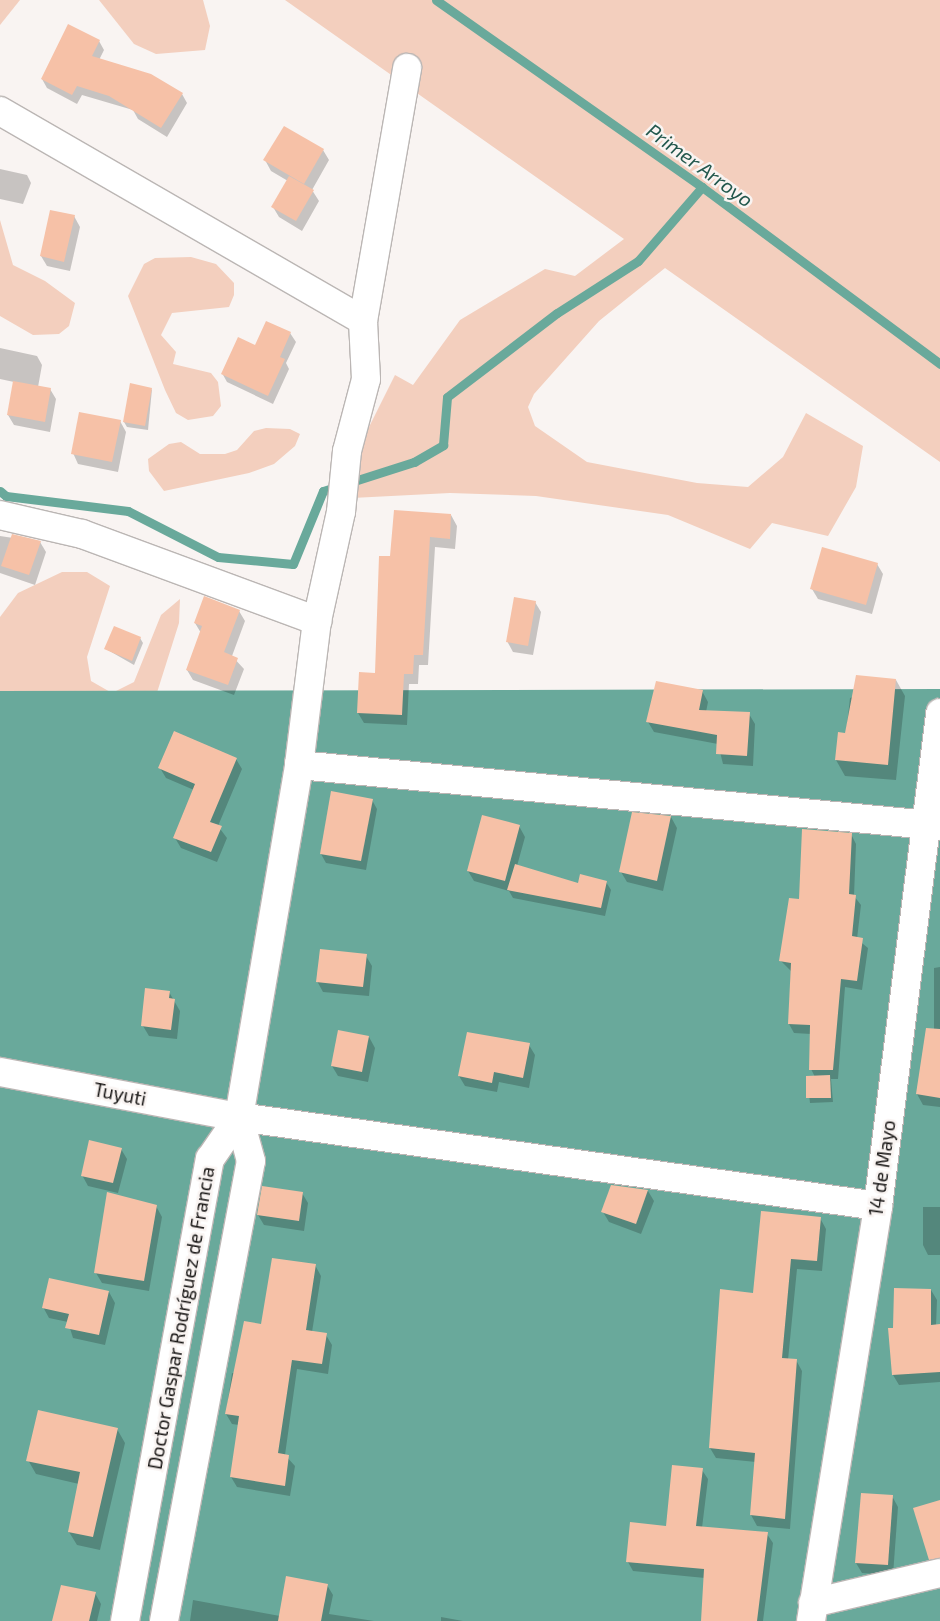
<!DOCTYPE html>
<html>
<head>
<meta charset="utf-8">
<style>
	body { margin:0 }
	#map { position:relative; width:940px; height:1621px; overflow:hidden; background:#f9f4f2; font-family:"Exo 2",sans-serif }
	div>[style] { position:absolute }
	[style*='--x'] { left:calc(var(--x)*1px); top:calc(var(--y)*1px); width:calc(var(--w)*1px); rotate:calc(var(--a)*1deg) }
	.green>* { inset:0; background:#f3cfbe }
	.water>* { inset:0; background:#69a99b }
	.shadow>* { inset:0; background:#0003 }
	.stream>* { height:9px; margin:-4.5px; padding:0 4.5px; transform-origin:4.5px; border-radius:4.5px; background:#69a99b }
	.building>* { inset:0; background:#f6c1a7 }
	.roads { filter:drop-shadow(1px 0 #bbb6b4) drop-shadow(-1px 0 #bbb6b4) drop-shadow(0 1px #bbb6b4) drop-shadow(0 -1px #bbb6b4) }
	.street>* { height:28px; margin:-14px; padding:0 14px; transform-origin:14px; border-radius:14px; background:#fff }
	span { translate:-50% -50%; white-space:nowrap; text-align:center; line-height:1.15; -webkit-text-stroke:5px #f9f4f2; paint-order:stroke }
	.street-label { font-size:19px; color:#181615 }
	.water-label { font-size:20px; color:#22574c; font-style:italic }
</style>
</head>
<body>
<div id="map">
	<div class="green">
		<i style="clip-path:polygon(0 0,20px 0,0 25px)"></i>
		<i style="clip-path:polygon(99px 0,203px 0,210px 26px,205px 50px,156px 54px,134px 44px)"></i>
		<i style="clip-path:polygon(285px 0,940px 0,940px 462px,665px 268px,599px 321px,534px 394px,528px 407px,535px 426px,587px 462px,697px 483px,748px 487px,783px 457px,806px 413px,863px 446px,856px 487px,828px 536px,772px 523px,750px 549px,668px 515px,536px 496px,450px 493px,352px 498px,366px 433px,395px 375px,413px 385px,460px 320px,545px 269px,575px 276px,624px 239px)"></i>
		<i style="clip-path:polygon(0 220px,13px 265px,45px 281px,75px 303px,69px 326px,59px 334px,33px 335px,0 316px)"></i>
		<i style="clip-path:polygon(191px 257px,216px 264px,234px 283px,234px 295px,229px 307px,172px 313px,161px 335px,176px 352px,173px 364px,211px 373px,218px 382px,221px 406px,213px 416px,188px 420px,176px 413px,165px 390px,128px 296px,144px 264px,155px 258px)"></i>
		<i style="clip-path:polygon(266px 428px,290px 429px,300px 434px,295px 446px,274px 464px,249px 473px,164px 491px,149px 471px,148px 459px,169px 444px,181px 442px,200px 454px,225px 454px,237px 450px,254px 431px)"></i>
		<i style="clip-path:polygon(62px 572px,87px 572px,110px 586px,87px 657px,91px 681px,112px 693px,134px 682px,161px 615px,180px 599px,179px 623px,142px 740px,0 757px,0 617px,18px 593px)"></i>
	</div>
	<div class="water">
		<i style="clip-path:polygon(940px 689px,940px 1621px,0 1621px,0 691px)"></i>
	</div>
	<div class="shadow">
		<i style="clip-path:polygon(99px 41px,104px 50px,99px 60px,182px 94px,187px 103px,167px 137px,138px 119px,133px 110px,82px 95px,77px 104px,47px 88px,42px 79px)"></i>
		<i style="clip-path:polygon(323px 150px,329px 160px,312px 190px,319px 201px,302px 231px,279px 217px,273px 207px,288px 181px,271px 171px,265px 160px)"></i>
		<i style="clip-path:polygon(0 169px,27px 175px,31px 183px,23px 204px,0 199px)"></i>
		<i style="clip-path:polygon(74px 216px,80px 227px,70px 271px,47px 266px,41px 256px)"></i>
		<i style="clip-path:polygon(290px 333px,296px 342px,286px 363px,289px 369px,273px 404px,227px 382px,222px 373px,255px 347px)"></i>
		<i style="clip-path:polygon(0 348px,37px 356px,42px 365px,38px 387px,50px 389px,56px 399px,50px 432px,14px 425px,8px 415px,14px 382px,0 379px)"></i>
		<i style="clip-path:polygon(152px 389px,148px 430px,127px 427px,124px 422px)"></i>
		<i style="clip-path:polygon(120px 421px,126px 432px,118px 472px,78px 464px,73px 453px)"></i>
		<i style="clip-path:polygon(451px 515px,457px 526px,455px 549px,435px 547px,428px 665px,419px 665px,418px 684px,409px 684px,407px 725px,364px 723px,358px 713px,376px 674px,392px 558px)"></i>
		<i style="clip-path:polygon(0 536px,40px 542px,46px 552px,35px 585px,0 573px)"></i>
		<i style="clip-path:polygon(877px 564px,883px 574px,872px 614px,818px 599px,812px 589px)"></i>
		<i style="clip-path:polygon(535px 602px,541px 612px,533px 655px,513px 652px,507px 641px)"></i>
		<i style="clip-path:polygon(239px 611px,245px 621px,232px 656px,244px 669px,234px 695px,193px 680px,187px 670px,201px 633px,195px 623px)"></i>
		<i style="clip-path:polygon(140px 638px,143px 643px,134px 665px,106px 649px)"></i>
		<i style="clip-path:polygon(896px 680px,905px 696px,896px 780px,845px 776px,836px 760px,839px 734px,846px 734px,850px 698px)"></i>
		<i style="clip-path:polygon(702px 691px,708px 702px,706px 712px,749px 714px,755px 724px,753px 766px,723px 764px,718px 744px,654px 732px,648px 722px)"></i>
		<i style="clip-path:polygon(236px 759px,242px 769px,218px 826px,227px 838px,217px 862px,181px 848px,175px 838px,194px 790px,166px 778px,160px 768px)"></i>
		<i style="clip-path:polygon(372px 800px,377px 809px,366px 870px,326px 863px,321px 854px)"></i>
		<i style="clip-path:polygon(671px 817px,677px 828px,663px 891px,627px 882px,621px 872px)"></i>
		<i style="clip-path:polygon(519px 826px,525px 837px,517px 866px,579px 884px,606px 882px,611px 890px,605px 916px,513px 898px,509px 891px,474px 881px,468px 871px)"></i>
		<i style="clip-path:polygon(851px 834px,856px 844px,854px 896px,861px 905px,857px 939px,868px 948px,862px 990px,845px 987px,838px 1079px,831px 1079px,833px 1102px,810px 1103px,807px 1077px,815px 1077px,811px 1069px,811px 1034px,794px 1033px,789px 1024px,791px 971px,781px 961px,800px 901px)"></i>
		<i style="clip-path:polygon(366px 956px,372px 966px,369px 996px,323px 992px,317px 981px)"></i>
		<i style="clip-path:polygon(940px 967px,940px 1107px,923px 1105px,917px 1094px,934px 1068px,934px 968px)"></i>
		<i style="clip-path:polygon(169px 992px,180px 1011px,177px 1039px,149px 1036px,143px 1026px)"></i>
		<i style="clip-path:polygon(369px 1037px,375px 1048px,368px 1082px,338px 1076px,332px 1066px)"></i>
		<i style="clip-path:polygon(529px 1045px,535px 1055px,529px 1088px,499px 1082px,497px 1092px,465px 1086px,459px 1076px)"></i>
		<i style="clip-path:polygon(121px 1149px,127px 1159px,118px 1193px,88px 1186px,82px 1175px)"></i>
		<i style="clip-path:polygon(612px 1186px,648px 1191px,654px 1201px,641px 1234px,609px 1222px,603px 1212px)"></i>
		<i style="clip-path:polygon(302px 1193px,308px 1203px,304px 1231px,264px 1225px,258px 1215px)"></i>
		<i style="clip-path:polygon(108px 1194px,156px 1206px,162px 1217px,149px 1291px,102px 1283px,96px 1273px)"></i>
		<i style="clip-path:polygon(923px 1207px,940px 1207px,940px 1255px,928px 1255px,923px 1245px)"></i>
		<i style="clip-path:polygon(820px 1218px,826px 1229px,822px 1271px,797px 1269px,788px 1360px,796px 1360px,802px 1371px,790px 1529px,757px 1526px,751px 1515px,756px 1462px,716px 1458px,710px 1448px,721px 1291px,754px 1294px)"></i>
		<i style="clip-path:polygon(315px 1265px,321px 1276px,312px 1332px,326px 1335px,332px 1345px,328px 1374px,297px 1369px,285px 1455px,295px 1466px,290px 1496px,237px 1487px,231px 1477px,239px 1425px,232px 1424px,226px 1414px,232px 1373px,237px 1374px,262px 1325px)"></i>
		<i style="clip-path:polygon(931px 1290px,937px 1300px,936px 1326px,940px 1326px,940px 1382px,899px 1385px,893px 1375px,894px 1329px)"></i>
		<i style="clip-path:polygon(109px 1292px,115px 1303px,105px 1345px,73px 1338px,68px 1322px,49px 1318px,43px 1307px)"></i>
		<i style="clip-path:polygon(117px 1429px,125px 1443px,100px 1550px,77px 1545px,69px 1532px,79px 1484px,36px 1474px,28px 1460px)"></i>
		<i style="clip-path:polygon(702px 1470px,708px 1479px,702px 1528px,767px 1534px,773px 1543px,763px 1621px,702px 1621px,705px 1578px,633px 1571px,628px 1562px,667px 1527px)"></i>
		<i style="clip-path:polygon(892px 1496px,898px 1507px,893px 1575px,862px 1573px,856px 1563px)"></i>
		<i style="clip-path:polygon(327px 1585px,333px 1595px,329px 1614px,374px 1621px,190px 1621px,193px 1600px,280px 1616px)"></i>
		<i style="clip-path:polygon(95px 1593px,101px 1604px,97px 1621px,55px 1621px)"></i>
		<i style="clip-path:polygon(441px 1617px,463px 1621px,441px 1621px)"></i>
	</div>
	<div class="stream">
		<i style="--x:436;--y:0;--w:325;--a:35.1"></i>
		<i style="--x:702;--y:187;--w:297;--a:36.6"></i>
		<i style="--x:0;--y:491;--w:8;--a:40"></i>
		<i style="--x:6;--y:496;--w:123;--a:7"></i>
		<i style="--x:128;--y:511;--w:101;--a:27.1"></i>
		<i style="--x:218;--y:557;--w:75;--a:5.3"></i>
		<i style="--x:293;--y:564;--w:79;--a:-67.7"></i>
		<i style="--x:323;--y:491;--w:96;--a:-17.7"></i>
		<i style="--x:414;--y:462;--w:34;--a:-30"></i>
		<i style="--x:443;--y:445;--w:48;--a:-85.2"></i>
		<i style="--x:447;--y:397;--w:138;--a:-37.4"></i>
		<i style="--x:557;--y:313;--w:96;--a:-32.7"></i>
		<i style="--x:638;--y:261;--w:98;--a:-49.1"></i>
	</div>
	<div class="building">
		<i style="clip-path:polygon(68px 24px,100px 40px,92px 56px,151px 74px,183px 93px,161px 128px,109px 96px,77px 86px,72px 95px,41px 79px)"></i>
		<i style="clip-path:polygon(284px 126px,324px 149px,304px 184px,263px 160px)"></i>
		<i style="clip-path:polygon(289px 176px,314px 190px,296px 221px,271px 207px)"></i>
		<i style="clip-path:polygon(50px 210px,75px 215px,64px 262px,40px 256px)"></i>
		<i style="clip-path:polygon(266px 321px,291px 332px,280px 357px,285px 359px,268px 396px,221px 374px,238px 337px,255px 345px)"></i>
		<i style="clip-path:polygon(13px 381px,51px 388px,45px 422px,7px 415px)"></i>
		<i style="clip-path:polygon(130px 383px,152px 388px,145px 426px,123px 422px)"></i>
		<i style="clip-path:polygon(79px 412px,121px 420px,112px 462px,71px 454px)"></i>
		<i style="clip-path:polygon(394px 510px,451px 514px,450px 539px,430px 537px,423px 655px,414px 655px,413px 674px,404px 674px,402px 715px,357px 713px,359px 672px,375px 673px,379px 556px,390px 556px)"></i>
		<i style="clip-path:polygon(12px 534px,41px 541px,29px 575px,1px 566px)"></i>
		<i style="clip-path:polygon(822px 547px,878px 563px,866px 605px,810px 589px)"></i>
		<i style="clip-path:polygon(204px 596px,240px 610px,224px 652px,238px 658px,228px 685px,186px 670px,202px 626px,194px 623px)"></i>
		<i style="clip-path:polygon(514px 597px,536px 601px,528px 646px,506px 642px)"></i>
		<i style="clip-path:polygon(114px 626px,141px 637px,132px 661px,104px 649px)"></i>
		<i style="clip-path:polygon(856px 675px,896px 679px,888px 765px,835px 760px,838px 732px,845px 733px)"></i>
		<i style="clip-path:polygon(656px 681px,703px 690px,699px 710px,750px 712px,747px 756px,716px 754px,717px 735px,646px 722px)"></i>
		<i style="clip-path:polygon(174px 731px,237px 758px,210px 822px,222px 826px,211px 852px,173px 838px,195px 784px,158px 768px)"></i>
		<i style="clip-path:polygon(331px 791px,373px 799px,361px 861px,320px 854px)"></i>
		<i style="clip-path:polygon(632px 812px,671px 816px,657px 881px,619px 872px)"></i>
		<i style="clip-path:polygon(482px 815px,520px 825px,505px 881px,467px 871px)"></i>
		<i style="clip-path:polygon(802px 829px,852px 833px,849px 894px,856px 895px,852px 936px,863px 938px,857px 981px,841px 979px,833px 1070px,809px 1070px,810px 1025px,788px 1024px,791px 963px,779px 961px,789px 898px,799px 899px)"></i>
		<i style="clip-path:polygon(515px 864px,578px 883px,580px 874px,607px 881px,601px 908px,507px 890px)"></i>
		<i style="clip-path:polygon(320px 949px,367px 954px,363px 987px,316px 982px)"></i>
		<i style="clip-path:polygon(145px 988px,170px 991px,169px 998px,175px 999px,171px 1030px,141px 1026px)"></i>
		<i style="clip-path:polygon(926px 1028px,940px 1029px,940px 1098px,916px 1094px)"></i>
		<i style="clip-path:polygon(338px 1030px,369px 1036px,362px 1072px,331px 1066px)"></i>
		<i style="clip-path:polygon(467px 1032px,530px 1043px,523px 1078px,494px 1072px,492px 1083px,458px 1076px)"></i>
		<i style="clip-path:polygon(830px 1075px,831px 1098px,806px 1098px,806px 1076px)"></i>
		<i style="clip-path:polygon(89px 1140px,122px 1148px,113px 1183px,81px 1176px)"></i>
		<i style="clip-path:polygon(611px 1185px,648px 1190px,636px 1224px,601px 1212px)"></i>
		<i style="clip-path:polygon(262px 1186px,303px 1192px,299px 1221px,257px 1215px)"></i>
		<i style="clip-path:polygon(107px 1192px,157px 1205px,144px 1281px,94px 1273px)"></i>
		<i style="clip-path:polygon(761px 1211px,821px 1217px,817px 1261px,791px 1259px,782px 1358px,797px 1359px,785px 1519px,750px 1515px,755px 1453px,709px 1448px,720px 1289px,753px 1293px)"></i>
		<i style="clip-path:polygon(272px 1258px,316px 1264px,306px 1330px,327px 1333px,322px 1364px,292px 1360px,278px 1453px,289px 1455px,285px 1486px,230px 1477px,239px 1416px,225px 1414px,244px 1321px,261px 1324px)"></i>
		<i style="clip-path:polygon(49px 1278px,109px 1291px,99px 1335px,65px 1328px,69px 1314px,42px 1308px)"></i>
		<i style="clip-path:polygon(894px 1288px,931px 1289px,931px 1325px,940px 1324px,940px 1372px,892px 1375px,888px 1328px,893px 1328px)"></i>
		<i style="clip-path:polygon(38px 1410px,118px 1428px,93px 1537px,68px 1532px,80px 1472px,26px 1461px)"></i>
		<i style="clip-path:polygon(672px 1465px,703px 1468px,696px 1526px,768px 1532px,757px 1621px,701px 1621px,704px 1569px,626px 1562px,630px 1522px,666px 1526px)"></i>
		<i style="clip-path:polygon(861px 1493px,893px 1495px,888px 1565px,855px 1563px)"></i>
		<i style="clip-path:polygon(940px 1500px,940px 1558px,929px 1560px,913px 1508px)"></i>
		<i style="clip-path:polygon(286px 1576px,328px 1584px,321px 1621px,278px 1621px)"></i>
		<i style="clip-path:polygon(61px 1585px,96px 1592px,89px 1621px,52px 1621px)"></i>
	</div>
	<div class="roads">
		<div class="street">
			<i style="--x:0;--y:111;--w:419;--a:30"></i>
			<i style="--x:0;--y:515;--w:84;--a:13"></i>
			<i style="--x:82;--y:534;--w:251;--a:20.3"></i>
			<i style="--x:299;--y:765;--w:644;--a:5.44"></i>
			<i style="--x:0;--y:1072;--w:243;--a:10.7"></i>
			<i style="--x:239;--y:1117;--w:645;--a:7.93"></i>
			<i style="--x:813;--y:1603;--w:130;--a:-13.3"></i>
			<i style="--x:125;--y:1621;--w:470;--a:-79.6"></i>
			<i style="--x:210;--y:1159;--w:51;--a:-55.4"></i>
			<i style="--x:164;--y:1621;--w:468;--a:-79.3"></i>
			<i style="--x:251;--y:1161;--w:46;--a:-105.3"></i>
			<i style="--x:239;--y:1117;--w:357;--a:-80.3"></i>
			<i style="--x:299;--y:765;--w:145;--a:-82.9"></i>
			<i style="--x:317;--y:621;--w:112;--a:-77.6"></i>
			<i style="--x:341;--y:512;--w:61;--a:-84.4"></i>
			<i style="--x:347;--y:451;--w:74;--a:-75.2"></i>
			<i style="--x:366;--y:379;--w:58;--a:-93"></i>
			<i style="--x:363;--y:321;--w:257;--a:-80.1"></i>
			<i style="--x:811;--y:1621;--w:420;--a:-80.8"></i>
			<i style="--x:878;--y:1206;--w:497;--a:-82.8"></i>
		</div>
	</div>
	<div class="street-label">
		<span style="left:120px;top:1094px;rotate:11deg">Tuyuti</span>
		<span style="left:882px;top:1168px;rotate:-82deg">14 de Mayo</span>
		<span style="left:181px;top:1318px;rotate:-80deg">Doctor Gaspar Rodríguez de Francia</span>
	</div>
	<div class="water-label">
		<span style="left:700px;top:165px;rotate:36deg">Primer Arroyo</span>
	</div>
</div>
</body>
</html>
